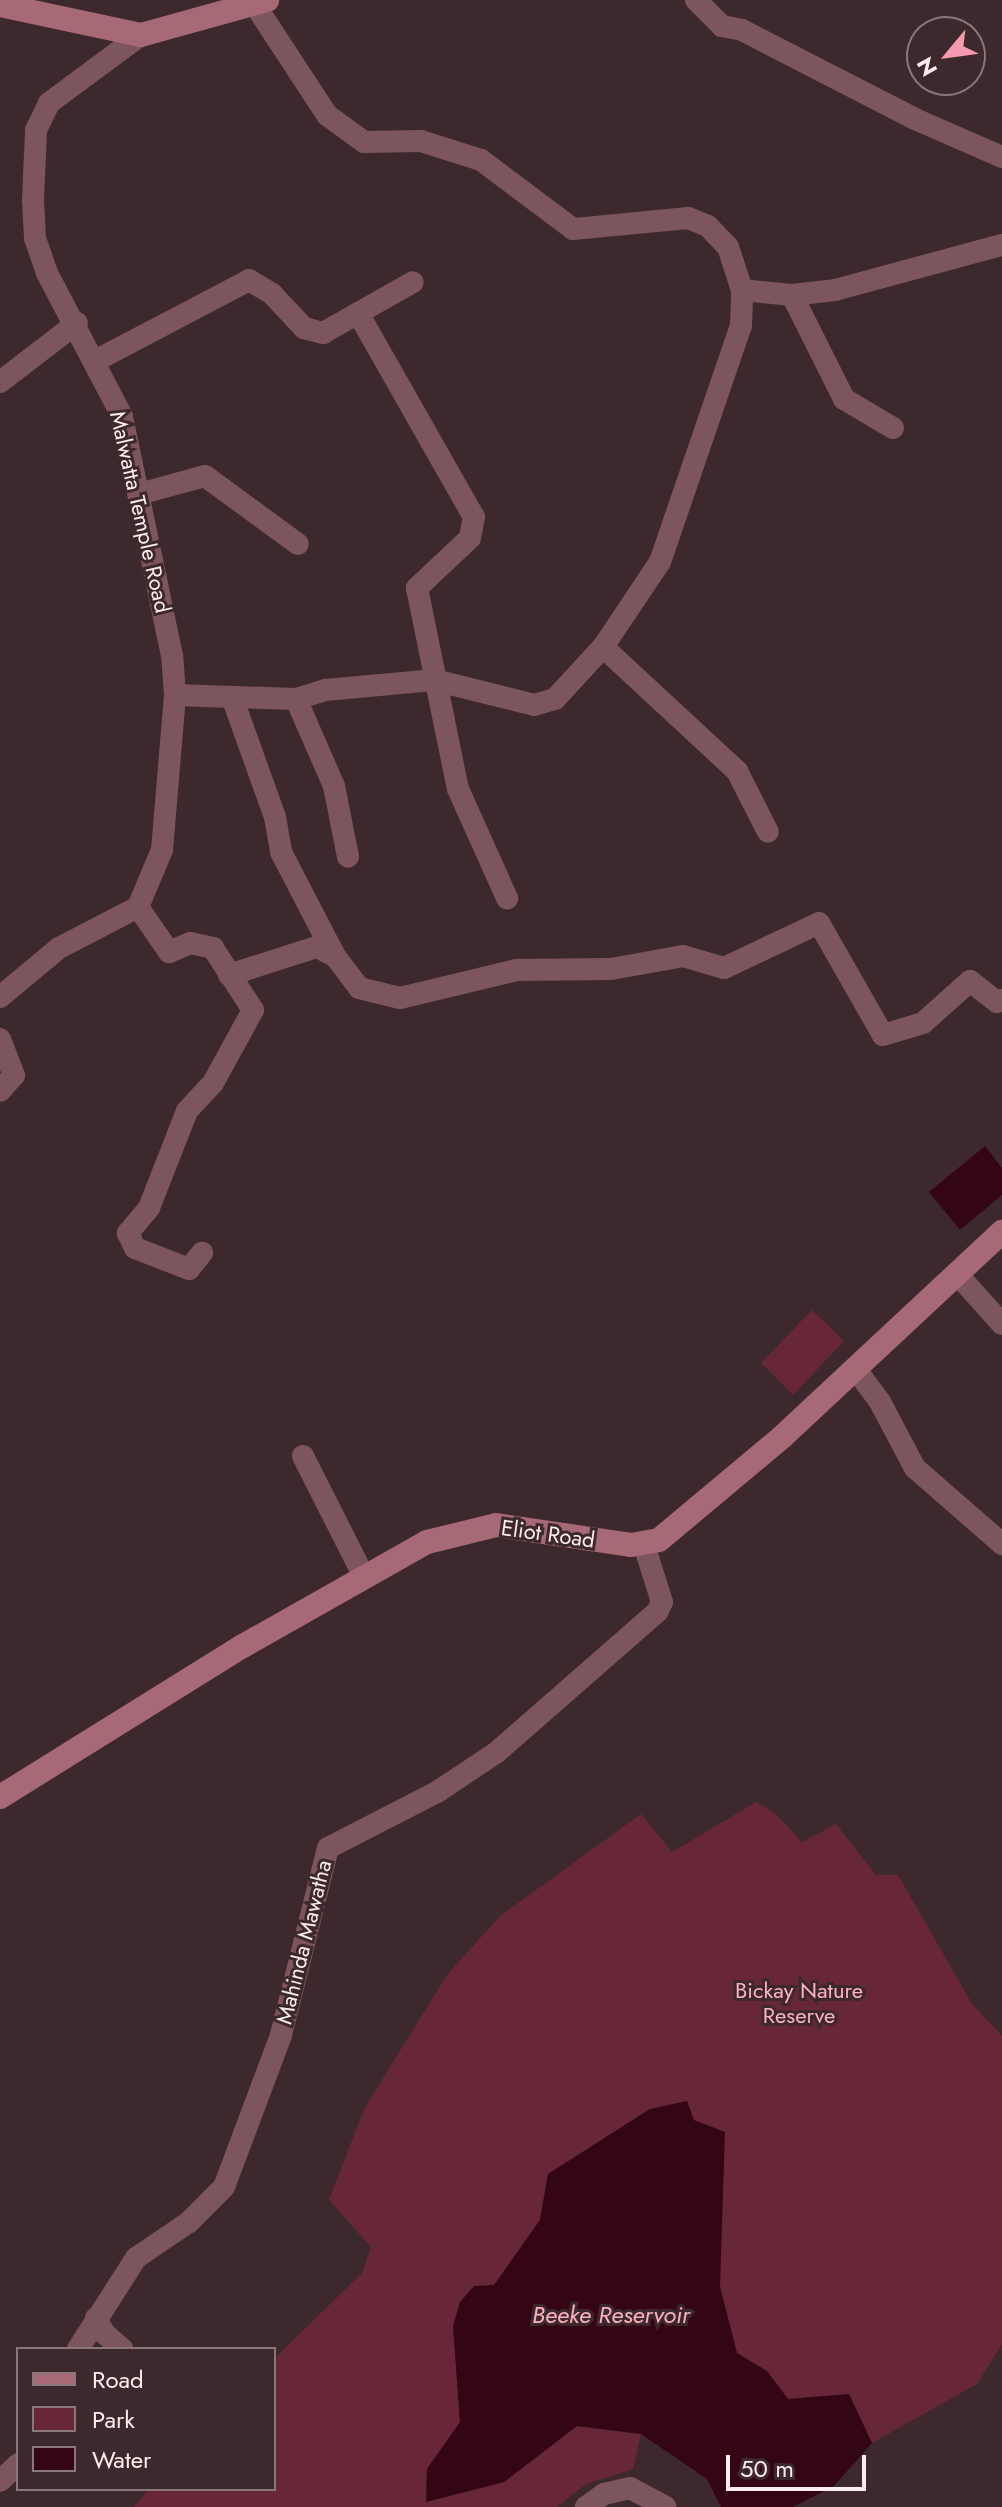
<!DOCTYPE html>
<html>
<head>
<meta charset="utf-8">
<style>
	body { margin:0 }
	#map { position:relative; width:1002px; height:2507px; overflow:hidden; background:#3d292d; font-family:Jost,sans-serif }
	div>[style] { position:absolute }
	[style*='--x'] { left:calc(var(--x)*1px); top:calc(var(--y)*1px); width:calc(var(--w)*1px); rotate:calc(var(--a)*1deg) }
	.green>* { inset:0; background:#682738 }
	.water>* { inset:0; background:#340615 }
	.street>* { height:22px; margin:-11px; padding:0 11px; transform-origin:11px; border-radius:11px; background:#7d555d }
	.secondary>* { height:24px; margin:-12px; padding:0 12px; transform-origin:12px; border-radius:12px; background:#a86976 }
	span { translate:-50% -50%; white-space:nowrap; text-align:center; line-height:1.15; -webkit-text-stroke:6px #3d292d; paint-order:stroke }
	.street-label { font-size:22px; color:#fbedef }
	.park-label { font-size:22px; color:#ffb2c1 }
	.water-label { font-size:24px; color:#fcafbe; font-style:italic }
	.legend { position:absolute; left:16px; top:2347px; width:260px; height:144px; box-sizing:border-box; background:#3d292d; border:2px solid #89777b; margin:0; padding:10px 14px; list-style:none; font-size:24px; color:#fbedef }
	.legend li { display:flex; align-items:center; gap:16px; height:40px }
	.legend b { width:40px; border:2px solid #89777b }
	.north { position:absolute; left:906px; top:16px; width:80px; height:80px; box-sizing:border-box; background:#3d292d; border:2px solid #89777b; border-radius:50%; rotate:241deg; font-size:22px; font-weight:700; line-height:32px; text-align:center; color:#fbedef }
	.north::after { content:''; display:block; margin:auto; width:28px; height:36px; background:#f39aac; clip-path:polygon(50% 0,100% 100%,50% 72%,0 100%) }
	.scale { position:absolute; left:726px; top:2455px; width:140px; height:36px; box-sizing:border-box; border:4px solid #fbedef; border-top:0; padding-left:10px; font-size:24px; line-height:28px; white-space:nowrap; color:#fbedef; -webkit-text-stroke:6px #3d292d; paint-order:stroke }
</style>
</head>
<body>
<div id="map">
	<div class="green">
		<i style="clip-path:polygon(812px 1310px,844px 1341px,793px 1395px,761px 1363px)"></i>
		<i style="clip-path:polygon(756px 1802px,776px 1814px,802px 1842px,836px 1824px,876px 1875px,898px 1875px,972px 2004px,1002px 2036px,1002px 2344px,977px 2384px,872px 2443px,849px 2394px,788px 2399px,767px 2371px,737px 2353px,720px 2287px,720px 2216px,687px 2102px,650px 2109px,548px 2174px,540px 2220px,494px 2285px,453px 2326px,460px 2422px,427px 2469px,426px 2502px,504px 2482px,577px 2426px,641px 2434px,633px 2469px,586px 2484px,557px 2507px,134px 2507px,149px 2489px,274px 2489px,274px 2359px,362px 2273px,371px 2247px,329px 2200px,364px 2109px,447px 1975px,500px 1916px,641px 1814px,672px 1852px)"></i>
	</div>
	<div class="water">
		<i style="clip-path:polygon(985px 1146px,1002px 1168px,1002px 1195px,960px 1230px,929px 1192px)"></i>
		<i style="clip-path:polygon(687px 2101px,694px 2120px,725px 2132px,720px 2287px,737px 2353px,767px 2371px,788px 2399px,849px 2394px,872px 2443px,834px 2486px,793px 2507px,721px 2507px,707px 2479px,641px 2434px,577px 2426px,504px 2482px,426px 2502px,427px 2469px,460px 2422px,453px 2326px,460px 2302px,474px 2286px,494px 2285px,540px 2220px,548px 2174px,650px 2109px)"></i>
	</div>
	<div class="street">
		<i style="--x:696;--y:0;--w:37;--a:45"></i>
		<i style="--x:722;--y:26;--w:20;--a:11"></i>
		<i style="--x:742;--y:30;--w:195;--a:27.2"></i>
		<i style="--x:915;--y:119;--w:95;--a:23.6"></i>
		<i style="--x:742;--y:290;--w:50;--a:5.7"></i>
		<i style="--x:792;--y:295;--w:43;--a:-6.6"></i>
		<i style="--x:835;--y:290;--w:173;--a:-15.1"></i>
		<i style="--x:792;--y:295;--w:116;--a:63.4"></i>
		<i style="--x:844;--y:399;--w:57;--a:30.6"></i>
		<i style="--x:358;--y:313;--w:235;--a:60.4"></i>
		<i style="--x:474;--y:517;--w:21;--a:101"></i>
		<i style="--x:470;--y:538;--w:73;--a:136.7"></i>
		<i style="--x:417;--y:588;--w:205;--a:78.5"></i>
		<i style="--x:458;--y:789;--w:120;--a:65.8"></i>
		<i style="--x:95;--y:361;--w:174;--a:-27.7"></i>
		<i style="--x:249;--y:280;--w:27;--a:31"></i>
		<i style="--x:272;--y:294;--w:47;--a:46.7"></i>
		<i style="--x:304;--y:328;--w:20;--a:15"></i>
		<i style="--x:323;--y:333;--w:103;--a:-29.5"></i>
		<i style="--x:0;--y:382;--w:97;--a:-37.5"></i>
		<i style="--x:139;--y:494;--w:68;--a:-15.3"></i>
		<i style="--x:205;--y:476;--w:115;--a:36.2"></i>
		<i style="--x:603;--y:647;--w:183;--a:42.8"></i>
		<i style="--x:737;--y:771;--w:68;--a:63.1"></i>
		<i style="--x:175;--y:695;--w:121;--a:1.9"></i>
		<i style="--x:296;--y:699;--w:30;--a:-17"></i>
		<i style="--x:325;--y:690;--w:109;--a:-5.2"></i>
		<i style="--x:434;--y:680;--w:103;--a:14"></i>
		<i style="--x:534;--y:705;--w:22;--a:-16"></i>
		<i style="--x:555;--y:699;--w:71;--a:-47.3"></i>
		<i style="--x:603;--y:647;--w:102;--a:-56.2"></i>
		<i style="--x:660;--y:562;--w:250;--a:-71.1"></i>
		<i style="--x:741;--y:326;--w:36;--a:-88"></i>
		<i style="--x:742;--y:290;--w:45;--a:-108"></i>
		<i style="--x:728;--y:247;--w:29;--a:-134"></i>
		<i style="--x:708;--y:226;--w:22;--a:-158"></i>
		<i style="--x:688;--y:218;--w:116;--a:174.5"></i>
		<i style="--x:573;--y:229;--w:115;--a:-143.1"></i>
		<i style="--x:481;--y:160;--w:63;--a:-162.4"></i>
		<i style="--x:421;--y:141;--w:57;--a:179"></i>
		<i style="--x:364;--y:142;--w:46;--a:-143.9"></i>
		<i style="--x:327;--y:115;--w:131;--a:-123.2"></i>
		<i style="--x:232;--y:697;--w:127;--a:70.3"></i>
		<i style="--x:275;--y:817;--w:36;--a:80"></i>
		<i style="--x:281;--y:852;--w:117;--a:62.6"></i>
		<i style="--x:335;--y:956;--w:40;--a:53"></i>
		<i style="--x:359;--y:988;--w:42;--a:13.7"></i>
		<i style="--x:400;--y:998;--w:120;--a:-13.5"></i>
		<i style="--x:517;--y:970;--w:94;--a:-0.6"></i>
		<i style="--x:611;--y:969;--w:73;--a:-10.2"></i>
		<i style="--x:683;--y:956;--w:43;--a:16.3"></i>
		<i style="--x:724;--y:968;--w:105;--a:-25.3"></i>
		<i style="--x:819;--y:923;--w:129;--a:60.3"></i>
		<i style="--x:883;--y:1035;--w:42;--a:-16.7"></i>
		<i style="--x:923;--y:1023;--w:63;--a:-41.8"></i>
		<i style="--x:970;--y:981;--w:34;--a:38"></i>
		<i style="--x:997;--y:1002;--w:5;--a:-22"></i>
		<i style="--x:296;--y:699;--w:95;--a:66.4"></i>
		<i style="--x:334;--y:786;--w:72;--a:78.8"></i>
		<i style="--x:138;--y:907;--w:62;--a:-67.2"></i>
		<i style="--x:162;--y:850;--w:156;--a:-85.2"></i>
		<i style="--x:175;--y:695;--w:39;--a:-94"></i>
		<i style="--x:172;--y:656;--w:245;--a:-101.8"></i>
		<i style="--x:122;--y:416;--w:161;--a:-117.7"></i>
		<i style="--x:47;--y:273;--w:37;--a:-109"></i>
		<i style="--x:35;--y:238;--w:38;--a:-93"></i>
		<i style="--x:33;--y:200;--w:70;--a:-87.5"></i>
		<i style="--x:36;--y:130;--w:30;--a:-64"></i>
		<i style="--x:49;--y:103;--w:114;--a:-36.5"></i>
		<i style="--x:138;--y:907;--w:55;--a:55.4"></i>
		<i style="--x:169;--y:952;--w:23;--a:-23"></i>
		<i style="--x:190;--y:943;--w:24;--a:12"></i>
		<i style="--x:213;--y:948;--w:74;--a:57.2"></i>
		<i style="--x:253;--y:1010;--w:83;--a:118.7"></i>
		<i style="--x:213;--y:1083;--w:38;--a:133"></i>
		<i style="--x:187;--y:1111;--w:104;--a:111.4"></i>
		<i style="--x:149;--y:1208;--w:33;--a:130"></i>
		<i style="--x:128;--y:1233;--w:17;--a:65"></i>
		<i style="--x:135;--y:1248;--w:58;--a:21.3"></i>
		<i style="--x:189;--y:1269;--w:21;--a:-51"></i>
		<i style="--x:229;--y:975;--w:92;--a:-17.7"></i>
		<i style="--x:317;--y:947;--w:20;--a:27"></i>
		<i style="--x:0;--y:997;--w:77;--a:-39.7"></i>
		<i style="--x:59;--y:948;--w:89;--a:-27.4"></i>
		<i style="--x:0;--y:1039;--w:39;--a:69"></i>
		<i style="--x:14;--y:1075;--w:21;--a:131"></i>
		<i style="--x:957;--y:1274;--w:67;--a:48"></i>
		<i style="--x:855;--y:1368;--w:42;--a:53.7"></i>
		<i style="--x:880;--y:1402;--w:75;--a:62.1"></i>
		<i style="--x:915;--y:1468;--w:116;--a:41.1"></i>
		<i style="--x:303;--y:1456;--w:136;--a:63.2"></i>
		<i style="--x:96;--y:2318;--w:18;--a:61"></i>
		<i style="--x:105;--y:2334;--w:23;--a:41"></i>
		<i style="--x:78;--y:2349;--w:108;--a:-57.5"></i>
		<i style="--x:136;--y:2258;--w:64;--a:-34.2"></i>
		<i style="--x:189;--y:2222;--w:49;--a:-45"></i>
		<i style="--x:224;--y:2187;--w:162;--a:-69.4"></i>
		<i style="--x:281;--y:2035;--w:193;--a:-75.9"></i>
		<i style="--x:328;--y:1848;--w:123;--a:-27.2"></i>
		<i style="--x:437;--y:1792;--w:72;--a:-33.7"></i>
		<i style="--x:497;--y:1752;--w:213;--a:-41.2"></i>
		<i style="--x:657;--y:1612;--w:11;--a:-63"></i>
		<i style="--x:662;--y:1602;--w:60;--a:-107.5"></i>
		<i style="--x:0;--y:2481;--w:25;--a:-43"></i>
		<i style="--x:586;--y:2507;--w:22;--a:-36"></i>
		<i style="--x:604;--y:2494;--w:27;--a:-13"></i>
		<i style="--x:630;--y:2488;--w:40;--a:28"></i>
	</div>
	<div class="secondary">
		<i style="--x:0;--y:5;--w:144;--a:12"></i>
		<i style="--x:141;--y:35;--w:131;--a:-15.5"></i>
		<i style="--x:0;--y:1797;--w:286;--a:-31.9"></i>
		<i style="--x:243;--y:1646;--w:211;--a:-29.5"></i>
		<i style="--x:427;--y:1542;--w:71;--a:-13.8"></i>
		<i style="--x:496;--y:1525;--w:136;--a:8.4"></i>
		<i style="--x:631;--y:1545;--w:28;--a:-10"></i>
		<i style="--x:659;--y:1540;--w:160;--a:-39.9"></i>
		<i style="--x:782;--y:1437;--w:301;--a:-43"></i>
	</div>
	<div class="street-label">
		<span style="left:140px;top:512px;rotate:77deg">Malwatta Temple Road</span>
		<span style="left:548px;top:1534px;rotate:8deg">Eliot Road</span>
		<span style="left:304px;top:1942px;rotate:-76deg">Mahinda Mawatha</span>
	</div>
	<div class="park-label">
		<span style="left:799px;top:2003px">Bickay Nature<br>Reserve</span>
	</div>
	<div class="water-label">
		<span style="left:611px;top:2315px">Beeke Reservoir</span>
	</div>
	<ul class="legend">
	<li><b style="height:10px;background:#a86976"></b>Road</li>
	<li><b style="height:22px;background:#682738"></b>Park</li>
	<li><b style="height:22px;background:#340615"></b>Water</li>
	</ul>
	<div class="north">N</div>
	<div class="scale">50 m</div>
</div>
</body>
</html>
